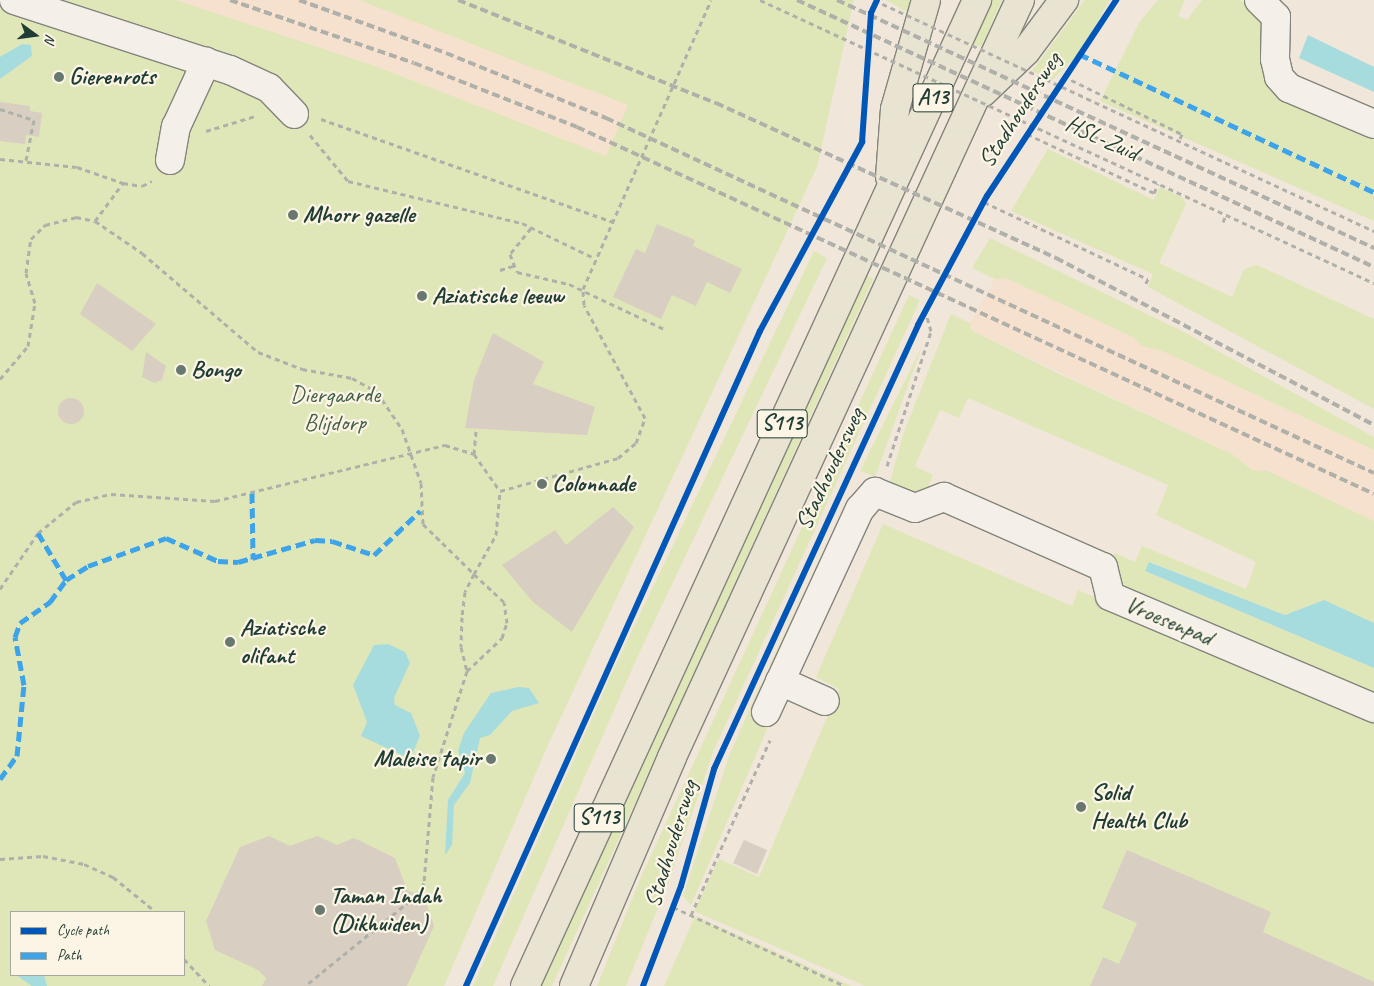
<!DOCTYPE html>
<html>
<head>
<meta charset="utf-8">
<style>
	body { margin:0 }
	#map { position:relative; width:1374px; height:986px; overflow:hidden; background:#f1e6da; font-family:Caveat,sans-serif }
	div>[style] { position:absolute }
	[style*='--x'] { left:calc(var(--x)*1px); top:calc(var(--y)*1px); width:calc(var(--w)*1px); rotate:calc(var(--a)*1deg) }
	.built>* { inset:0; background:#f5e1cd }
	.green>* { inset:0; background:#dfe7b8 }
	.water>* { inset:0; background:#a6dcdd }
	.building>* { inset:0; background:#d8cec1 }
	.round { border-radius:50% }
	.path>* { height:3px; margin-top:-1.5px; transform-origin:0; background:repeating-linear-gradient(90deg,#b0b0aa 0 5px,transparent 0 9px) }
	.roads { filter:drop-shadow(1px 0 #83847c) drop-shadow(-1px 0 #83847c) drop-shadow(0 1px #83847c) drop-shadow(0 -1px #83847c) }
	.minor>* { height:28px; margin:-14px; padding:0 14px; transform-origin:14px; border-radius:14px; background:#f4f0e9 }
	.major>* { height:28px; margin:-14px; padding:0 14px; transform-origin:14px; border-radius:14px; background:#e9e3d2 }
	.rail>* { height:4px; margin-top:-2px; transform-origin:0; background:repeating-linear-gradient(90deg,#b0b0aa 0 8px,transparent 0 12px) }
	.path-bridge>* { height:3px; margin-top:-1.5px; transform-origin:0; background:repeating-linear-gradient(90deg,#b0b0aa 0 5px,transparent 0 9px) }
	.quiet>* { height:5px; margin-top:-2.5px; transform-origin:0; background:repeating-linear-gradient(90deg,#3da4eb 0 10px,transparent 0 15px) }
	.cycleway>* { height:6px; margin:-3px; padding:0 3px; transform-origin:3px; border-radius:3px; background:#0057b8 }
	.dots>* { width:14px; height:14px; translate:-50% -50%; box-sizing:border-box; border:2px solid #fcf5e5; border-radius:50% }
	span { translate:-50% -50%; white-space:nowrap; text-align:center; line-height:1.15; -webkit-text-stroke:4.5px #fcf5e5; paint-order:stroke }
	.shield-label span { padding:1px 4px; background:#fcf5e5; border:1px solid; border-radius:4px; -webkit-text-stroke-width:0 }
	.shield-label { font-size:22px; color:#1f3d34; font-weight:700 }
	.poi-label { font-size:24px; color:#1f3d34; font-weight:700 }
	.left { translate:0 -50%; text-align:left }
	.right { translate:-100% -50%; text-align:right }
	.street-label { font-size:24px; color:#1f3d34 }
	.park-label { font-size:24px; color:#425f49 }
	.legend { position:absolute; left:10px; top:911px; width:175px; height:65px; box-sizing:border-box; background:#fcf5e5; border:1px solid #a4ab9e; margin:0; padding:6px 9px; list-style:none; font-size:15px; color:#1f3d34 }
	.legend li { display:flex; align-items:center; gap:10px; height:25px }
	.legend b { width:25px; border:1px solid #a4ab9e }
	.north { position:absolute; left:10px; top:10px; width:50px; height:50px; -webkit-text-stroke:4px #fcf5e5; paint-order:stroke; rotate:104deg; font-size:14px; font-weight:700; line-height:20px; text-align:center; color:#1f3d34 }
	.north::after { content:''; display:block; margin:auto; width:18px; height:22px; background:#1f3d34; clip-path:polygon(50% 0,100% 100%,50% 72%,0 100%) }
</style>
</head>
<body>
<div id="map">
	<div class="built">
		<i style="clip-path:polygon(176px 0,681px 0,606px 157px,375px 66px)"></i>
		<i style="clip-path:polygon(1006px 278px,1134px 337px,1142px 346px,1162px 351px,1374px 450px,1374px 521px,1268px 471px,1252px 470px,1232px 454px,971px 330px,970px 323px,995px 279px)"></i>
	</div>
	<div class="green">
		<i style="clip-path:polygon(evenodd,0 0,176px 0,375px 66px,606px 156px,628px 105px,359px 0,854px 0,817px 167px,548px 745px,444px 986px,0 986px,0 0,11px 912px,184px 912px,184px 975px,11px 975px,11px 912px)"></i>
		<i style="clip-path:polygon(886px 0,917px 0,912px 15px)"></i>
		<i style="clip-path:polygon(990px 0,1002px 0,981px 47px,971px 43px)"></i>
		<i style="clip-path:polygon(1085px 0,1110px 0,1079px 54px,1052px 80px,1032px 71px)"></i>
		<i style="clip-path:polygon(1158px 0,1185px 0,1178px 16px,1187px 20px,1202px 0,1239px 0,1258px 8px,1266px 35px,1261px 62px,1280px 99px,1374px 137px,1374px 221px,1100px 101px,1140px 21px)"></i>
		<i style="clip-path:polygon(1048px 149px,1154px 200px,1160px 187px,1183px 198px,1186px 204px,1159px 263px,1232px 297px,1244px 269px,1257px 265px,1374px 319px,1374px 409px,1148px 287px,1153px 274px,1011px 211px)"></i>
		<i style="clip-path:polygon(990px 238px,1182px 331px,1283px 387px,1374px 437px,1374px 450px,1162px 351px,1142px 346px,1133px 337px,1006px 278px,995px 279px,972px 268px)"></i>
		<i style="clip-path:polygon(814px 251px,827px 258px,636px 660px,493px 986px,473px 986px,616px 664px)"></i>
		<i style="clip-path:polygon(866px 275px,873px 279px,552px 986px,541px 986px)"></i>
		<i style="clip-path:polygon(909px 295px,920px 300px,714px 750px,669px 881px,626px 986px,597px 986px,641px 877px)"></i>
		<i style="clip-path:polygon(951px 314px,970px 323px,971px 330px,1053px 371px,1232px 454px,1252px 470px,1268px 471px,1374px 521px,1374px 623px,1323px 600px,1285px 615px,1150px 562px,1145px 571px,1374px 668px,1374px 696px,1125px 590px,1110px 578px,1108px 569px,1115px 553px,1135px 562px,1142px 546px,1246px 589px,1256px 562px,1156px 515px,1168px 485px,968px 398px,959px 418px,940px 410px,915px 466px,933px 475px,928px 487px,910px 494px,889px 484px,905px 429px)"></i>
		<i style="clip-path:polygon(922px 346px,877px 472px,874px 476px,860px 471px)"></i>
		<i style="clip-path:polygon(847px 501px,853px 501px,777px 671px,769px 667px)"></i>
		<i style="clip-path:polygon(883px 524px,1072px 606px,1078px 590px,1374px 718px,1374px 986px,865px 986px,694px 911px,719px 859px,759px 877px,839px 689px,816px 677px)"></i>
		<i style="clip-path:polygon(760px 685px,769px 687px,759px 722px,768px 726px,766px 732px,691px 905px,683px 896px,729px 756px)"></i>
		<i style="clip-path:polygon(695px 916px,852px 986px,664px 986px)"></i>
	</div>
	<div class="water">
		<i style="clip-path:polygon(1308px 35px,1374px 67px,1374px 92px,1299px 58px)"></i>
		<i style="clip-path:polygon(22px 44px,31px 45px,32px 56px,0 79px,0 57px)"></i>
		<i style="clip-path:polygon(1149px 562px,1285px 615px,1324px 600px,1374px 623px,1374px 668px,1145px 571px)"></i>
		<i style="clip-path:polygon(388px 644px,405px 652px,410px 663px,394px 698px,395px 705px,411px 713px,420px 736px,410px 759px,361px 736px,367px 722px,353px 685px,374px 645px)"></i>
		<i style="clip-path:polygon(519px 687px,529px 688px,539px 703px,512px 711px,490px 735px,480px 738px,470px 783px,454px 805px,452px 845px,445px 855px,448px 800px,465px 773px,458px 751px,464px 733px,491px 693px)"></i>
		<i style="clip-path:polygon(16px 975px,44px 975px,47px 986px,32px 986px)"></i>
	</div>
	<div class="building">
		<i style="clip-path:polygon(0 102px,30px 106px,30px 111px,42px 113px,39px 137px,26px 135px,25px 144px,0 141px)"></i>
		<i style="clip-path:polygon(657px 224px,695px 240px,693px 246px,742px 269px,730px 293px,707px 282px,696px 306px,672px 295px,661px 319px,613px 297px,636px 249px,645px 253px)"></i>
		<i style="clip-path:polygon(97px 283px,156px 324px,132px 351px,80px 314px)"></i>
		<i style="clip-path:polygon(493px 333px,544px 362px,533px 384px,595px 407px,587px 435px,465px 428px,474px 380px)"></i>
		<i style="clip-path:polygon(146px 352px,166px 366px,162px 380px,155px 383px,142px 377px)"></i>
		<i class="round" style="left:58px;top:398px;width:26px;height:26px"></i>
		<i style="clip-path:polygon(613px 507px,634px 527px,572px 632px,533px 602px,502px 565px,555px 530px,566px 545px)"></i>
		<i style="clip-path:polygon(269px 836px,290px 846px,317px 836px,337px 845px,354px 838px,395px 858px,407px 890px,425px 899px,434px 926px,407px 986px,262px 986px,266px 978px,258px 970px,215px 950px,206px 921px,240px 847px)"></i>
		<i style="clip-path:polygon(744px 840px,767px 850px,757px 874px,733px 863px)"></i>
		<i style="clip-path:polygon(1127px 850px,1271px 912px,1263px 932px,1374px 982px,1374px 986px,1090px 986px,1103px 957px,1119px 964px,1137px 923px,1102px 908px)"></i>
	</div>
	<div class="path">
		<i style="--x:1063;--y:76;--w:132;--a:26"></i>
		<i style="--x:1182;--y:134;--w:8;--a:113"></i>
		<i style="--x:0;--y:109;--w:36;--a:18"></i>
		<i style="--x:34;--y:120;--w:41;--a:101.3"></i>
		<i style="--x:321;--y:119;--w:310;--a:19.4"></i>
		<i style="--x:206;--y:131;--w:51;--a:-17"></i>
		<i style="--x:1027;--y:134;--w:140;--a:24.9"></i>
		<i style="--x:1154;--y:193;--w:10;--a:-66"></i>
		<i style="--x:310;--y:135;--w:60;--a:50.4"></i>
		<i style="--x:348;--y:181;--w:179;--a:13.6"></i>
		<i style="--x:522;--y:223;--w:80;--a:25.9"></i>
		<i style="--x:0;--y:159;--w:77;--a:5.9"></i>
		<i style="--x:77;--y:167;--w:49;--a:19.2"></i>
		<i style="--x:123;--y:183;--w:19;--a:9"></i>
		<i style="--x:142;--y:186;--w:11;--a:-27"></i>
		<i style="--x:984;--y:202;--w:181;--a:25.2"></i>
		<i style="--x:1148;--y:279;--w:7;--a:117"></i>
		<i style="--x:95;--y:221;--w:47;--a:-53.6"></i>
		<i style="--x:1223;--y:222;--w:8;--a:-67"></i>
		<i style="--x:531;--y:228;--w:33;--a:129"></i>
		<i style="--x:510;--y:254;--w:19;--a:69"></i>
		<i style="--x:517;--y:272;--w:53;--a:13"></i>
		<i style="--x:569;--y:284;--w:105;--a:25.3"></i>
		<i style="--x:500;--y:270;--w:14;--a:-17"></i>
		<i style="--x:0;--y:379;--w:43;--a:-49.7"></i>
		<i style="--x:28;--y:346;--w:44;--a:-80.8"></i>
		<i style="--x:35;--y:303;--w:31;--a:-107"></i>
		<i style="--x:26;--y:273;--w:34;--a:-82"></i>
		<i style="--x:31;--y:239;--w:20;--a:-45"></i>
		<i style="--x:45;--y:225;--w:32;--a:-14"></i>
		<i style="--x:76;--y:217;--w:19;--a:12"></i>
		<i style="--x:95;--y:221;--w:57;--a:34.2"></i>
		<i style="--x:142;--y:253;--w:153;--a:40.5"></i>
		<i style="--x:258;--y:352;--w:47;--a:21.1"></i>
		<i style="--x:302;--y:369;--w:51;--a:10.2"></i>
		<i style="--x:352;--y:378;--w:29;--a:29"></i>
		<i style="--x:377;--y:392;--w:45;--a:56"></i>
		<i style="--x:402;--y:429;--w:57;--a:70.6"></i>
		<i style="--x:421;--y:483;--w:41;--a:87.2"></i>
		<i style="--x:423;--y:524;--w:71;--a:44.4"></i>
		<i style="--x:474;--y:574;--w:20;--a:117"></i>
		<i style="--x:465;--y:592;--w:25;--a:97"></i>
		<i style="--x:462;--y:617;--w:30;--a:92"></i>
		<i style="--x:461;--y:647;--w:25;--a:76"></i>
		<i style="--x:467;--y:671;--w:111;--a:107.8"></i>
		<i style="--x:433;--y:777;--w:106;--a:94.9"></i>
		<i style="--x:424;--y:883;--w:14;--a:120"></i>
		<i style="--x:417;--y:895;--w:144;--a:140.9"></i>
		<i style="--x:474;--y:454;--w:25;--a:-85"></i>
		<i style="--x:887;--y:466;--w:142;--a:-71.9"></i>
		<i style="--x:931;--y:331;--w:22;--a:-106"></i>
		<i style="--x:0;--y:589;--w:68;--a:-55.8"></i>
		<i style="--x:38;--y:533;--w:49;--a:-39.2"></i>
		<i style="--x:76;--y:502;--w:36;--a:-13"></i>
		<i style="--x:111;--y:494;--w:104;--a:3.9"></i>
		<i style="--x:215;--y:501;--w:237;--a:-13.7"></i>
		<i style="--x:445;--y:445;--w:30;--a:17"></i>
		<i style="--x:474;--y:454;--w:45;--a:54.9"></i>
		<i style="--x:500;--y:491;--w:123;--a:-15.6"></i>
		<i style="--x:618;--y:458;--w:23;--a:-40"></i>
		<i style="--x:636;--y:443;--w:27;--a:-70"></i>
		<i style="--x:645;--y:418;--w:128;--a:-118.4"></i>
		<i style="--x:584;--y:305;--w:16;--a:-94"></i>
		<i style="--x:583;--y:289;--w:316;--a:-66.1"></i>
		<i style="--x:467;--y:671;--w:48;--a:-43.3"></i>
		<i style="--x:502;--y:638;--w:16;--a:-72"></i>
		<i style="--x:507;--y:623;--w:21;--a:-98"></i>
		<i style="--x:504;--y:602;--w:41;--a:-137"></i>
		<i style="--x:474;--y:574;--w:45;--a:-60.6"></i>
		<i style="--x:496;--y:535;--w:44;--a:-84.8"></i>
		<i style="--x:0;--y:859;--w:43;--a:-4"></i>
		<i style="--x:43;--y:856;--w:42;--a:11"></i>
		<i style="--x:84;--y:864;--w:32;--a:24"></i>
		<i style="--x:113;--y:877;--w:55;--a:39.1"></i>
		<i style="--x:673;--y:907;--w:189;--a:24.7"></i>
		<i style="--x:691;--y:915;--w:192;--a:-65.7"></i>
		<i style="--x:184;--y:959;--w:37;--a:47"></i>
	</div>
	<div class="roads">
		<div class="minor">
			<i style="--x:14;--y:0;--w:227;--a:18"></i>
			<i style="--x:230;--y:70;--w:43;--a:24.8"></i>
			<i style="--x:269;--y:88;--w:36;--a:46"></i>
			<i style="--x:1259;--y:0;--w:24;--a:45"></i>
			<i style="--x:1276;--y:17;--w:42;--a:91.4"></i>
			<i style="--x:1275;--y:59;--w:18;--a:77"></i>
			<i style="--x:1279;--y:77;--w:15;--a:48"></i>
			<i style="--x:1289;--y:88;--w:92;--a:23"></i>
			<i style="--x:170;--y:160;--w:34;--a:-80"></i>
			<i style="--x:176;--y:127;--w:72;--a:-65.2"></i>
			<i style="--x:780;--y:681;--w:49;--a:24"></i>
			<i style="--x:766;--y:712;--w:224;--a:-65.2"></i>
			<i style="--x:860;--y:509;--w:23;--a:-49"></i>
			<i style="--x:875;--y:492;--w:43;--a:21.8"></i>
			<i style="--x:915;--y:508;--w:31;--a:-21"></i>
			<i style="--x:944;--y:497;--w:174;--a:23.8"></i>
			<i style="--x:1103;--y:567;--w:30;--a:76"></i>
			<i style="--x:1110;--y:596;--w:287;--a:23"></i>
		</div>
		<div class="major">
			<i style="--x:983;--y:92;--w:59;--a:-43.6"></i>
			<i style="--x:1026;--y:51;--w:64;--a:-53.3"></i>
			<i style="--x:890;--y:177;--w:68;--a:-85.8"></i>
			<i style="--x:895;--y:109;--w:113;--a:-74.1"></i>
			<i style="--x:525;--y:986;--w:1085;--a:-65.37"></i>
			<i style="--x:574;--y:986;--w:249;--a:-66.8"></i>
			<i style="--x:672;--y:757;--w:833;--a:-65.31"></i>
		</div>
	</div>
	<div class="rail">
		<i style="--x:230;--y:0;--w:194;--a:18.9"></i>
		<i style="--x:414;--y:63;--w:175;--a:21.4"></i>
		<i style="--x:577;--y:127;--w:877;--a:24.72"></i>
		<i style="--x:299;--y:0;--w:156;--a:19.8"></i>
		<i style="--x:446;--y:53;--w:173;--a:22.1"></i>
		<i style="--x:606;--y:118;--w:846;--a:24.81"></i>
		<i style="--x:458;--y:0;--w:278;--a:21.8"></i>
		<i style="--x:716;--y:103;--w:374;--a:24.5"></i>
		<i style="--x:1056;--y:258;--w:359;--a:27.7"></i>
		<i style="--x:797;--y:0;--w:636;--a:24.83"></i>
		<i style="--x:837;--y:0;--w:592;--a:24.79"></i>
	</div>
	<div class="path-bridge">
		<i style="--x:760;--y:0;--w:676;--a:24.75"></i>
		<i style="--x:874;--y:0;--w:551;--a:24.8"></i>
	</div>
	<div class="quiet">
		<i style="--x:1079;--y:54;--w:326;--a:25.1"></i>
		<i style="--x:252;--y:493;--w:66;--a:89.1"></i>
		<i style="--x:38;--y:533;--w:55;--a:59.2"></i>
		<i style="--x:0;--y:779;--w:29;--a:-54"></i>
		<i style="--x:17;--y:756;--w:71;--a:-84.4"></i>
		<i style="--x:24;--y:685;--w:49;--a:-100.6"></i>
		<i style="--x:15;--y:637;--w:15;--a:-70"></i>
		<i style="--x:20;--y:623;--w:37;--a:-35"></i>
		<i style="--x:50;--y:602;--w:27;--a:-54"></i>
		<i style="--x:66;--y:580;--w:26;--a:-32"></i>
		<i style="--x:88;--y:566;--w:83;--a:-19.7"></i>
		<i style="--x:166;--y:538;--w:57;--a:23.9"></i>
		<i style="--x:218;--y:561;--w:20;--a:3"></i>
		<i style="--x:238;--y:562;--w:80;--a:-15.9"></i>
		<i style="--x:315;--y:540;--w:17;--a:3"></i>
		<i style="--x:332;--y:541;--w:44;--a:18.4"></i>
		<i style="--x:374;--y:555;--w:64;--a:-43.7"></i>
	</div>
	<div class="cycleway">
		<i style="--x:466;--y:986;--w:718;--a:-65.83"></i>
		<i style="--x:760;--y:331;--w:215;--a:-61.6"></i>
		<i style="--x:862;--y:142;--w:129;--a:-86"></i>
		<i style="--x:871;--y:13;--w:14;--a:-65"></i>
		<i style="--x:643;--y:986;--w:107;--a:-69.2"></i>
		<i style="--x:681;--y:886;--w:122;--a:-74.2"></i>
		<i style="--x:714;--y:769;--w:489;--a:-65.3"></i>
		<i style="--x:918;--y:325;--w:146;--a:-61.9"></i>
		<i style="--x:987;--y:196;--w:235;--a:-56.6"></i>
	</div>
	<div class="dots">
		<i style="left:59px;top:77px;background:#68786e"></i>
		<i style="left:293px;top:215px;background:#68786e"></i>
		<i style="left:422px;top:296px;background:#68786e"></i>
		<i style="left:181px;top:370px;background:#68786e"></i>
		<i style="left:542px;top:484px;background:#68786e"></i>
		<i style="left:230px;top:642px;background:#68786e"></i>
		<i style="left:491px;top:759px;background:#68786e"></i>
		<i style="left:1081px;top:807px;background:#68786e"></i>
		<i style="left:320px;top:910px;background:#68786e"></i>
	</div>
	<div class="shield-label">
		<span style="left:933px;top:98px">A13</span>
		<span style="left:782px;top:424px">S113</span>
		<span style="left:599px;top:818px">S113</span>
	</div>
	<div class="poi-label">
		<span class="left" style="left:69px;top:77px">Gierenrots</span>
		<span class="left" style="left:303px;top:215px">Mhorr gazelle</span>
		<span class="left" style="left:432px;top:296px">Aziatische leeuw</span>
		<span class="left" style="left:191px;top:370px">Bongo</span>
		<span class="left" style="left:552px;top:484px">Colonnade</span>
		<span class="left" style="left:240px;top:642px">Aziatische<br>olifant</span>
		<span class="right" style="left:481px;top:759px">Maleise tapir</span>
		<span class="left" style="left:1091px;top:807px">Solid<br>Health Club</span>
		<span class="left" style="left:330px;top:910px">Taman Indah<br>(Dikhuiden)</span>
	</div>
	<div class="street-label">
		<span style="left:1020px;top:110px;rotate:-57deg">Stadhoudersweg</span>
		<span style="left:1102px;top:138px;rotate:25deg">HSL-Zuid</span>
		<span style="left:830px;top:469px;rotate:-65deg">Stadhoudersweg</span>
		<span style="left:1169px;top:621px;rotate:23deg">Vroesenpad</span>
		<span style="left:671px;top:844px;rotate:-73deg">Stadhoudersweg</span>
	</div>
	<div class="park-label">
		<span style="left:335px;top:409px">Diergaarde<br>Blijdorp</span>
	</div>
	<ul class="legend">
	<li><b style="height:6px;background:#0057b8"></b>Cycle path</li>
	<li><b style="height:6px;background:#3da4eb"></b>Path</li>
	</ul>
	<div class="north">N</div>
</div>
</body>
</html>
